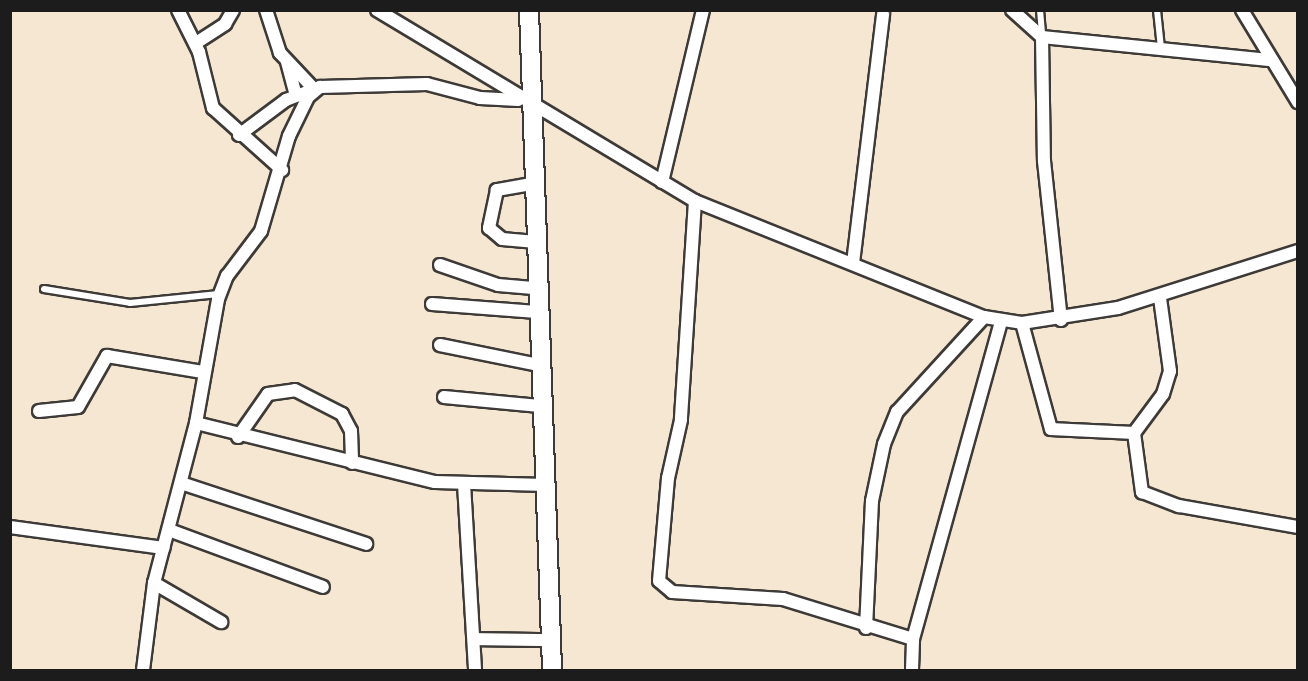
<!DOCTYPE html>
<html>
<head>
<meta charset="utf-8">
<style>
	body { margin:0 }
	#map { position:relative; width:1308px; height:681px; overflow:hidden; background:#f5e7d1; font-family:"IM FELL DW Pica",serif }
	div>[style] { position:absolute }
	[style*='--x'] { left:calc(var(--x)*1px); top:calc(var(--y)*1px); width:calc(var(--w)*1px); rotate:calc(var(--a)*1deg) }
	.roads { filter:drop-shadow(2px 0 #3d3a37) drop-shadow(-2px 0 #3d3a37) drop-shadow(0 2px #3d3a37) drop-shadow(0 -2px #3d3a37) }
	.lane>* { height:6px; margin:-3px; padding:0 3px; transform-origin:3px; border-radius:3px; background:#fff }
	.street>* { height:12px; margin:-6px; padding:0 6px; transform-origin:6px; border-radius:6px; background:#fff }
	.secondary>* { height:18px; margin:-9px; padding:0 9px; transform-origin:9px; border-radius:9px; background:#fff }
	span { translate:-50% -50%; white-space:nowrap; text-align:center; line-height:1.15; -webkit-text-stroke:5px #fdfcf7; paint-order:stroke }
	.frame { position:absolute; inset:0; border:12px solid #1c1c1c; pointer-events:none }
</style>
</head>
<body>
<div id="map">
	<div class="roads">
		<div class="lane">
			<i style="--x:1040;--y:10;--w:24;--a:85"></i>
			<i style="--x:1157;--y:10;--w:39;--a:84"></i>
			<i style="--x:44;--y:289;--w:87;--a:9.2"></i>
			<i style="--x:130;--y:303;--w:89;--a:-5.8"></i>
		</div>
		<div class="street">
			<i style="--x:178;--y:10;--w:47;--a:63.4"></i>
			<i style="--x:199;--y:52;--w:58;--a:76"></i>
			<i style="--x:213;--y:108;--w:93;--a:41.9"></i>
			<i style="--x:377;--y:10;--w:371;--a:31"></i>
			<i style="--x:695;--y:201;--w:311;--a:21.9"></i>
			<i style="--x:984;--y:317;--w:38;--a:9"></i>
			<i style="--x:1022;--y:323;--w:97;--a:-8.9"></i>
			<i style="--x:1118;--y:308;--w:189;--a:-17.6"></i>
			<i style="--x:1012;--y:10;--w:40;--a:42"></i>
			<i style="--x:1042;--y:37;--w:228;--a:5.8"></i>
			<i style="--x:1242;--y:10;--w:108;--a:58.7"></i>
			<i style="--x:1042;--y:37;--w:124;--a:89.1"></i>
			<i style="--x:1044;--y:161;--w:160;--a:83.9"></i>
			<i style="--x:196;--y:43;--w:35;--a:-33"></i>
			<i style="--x:225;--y:24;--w:16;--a:-60"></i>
			<i style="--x:287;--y:62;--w:34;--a:75"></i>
			<i style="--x:239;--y:135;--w:59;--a:-36.7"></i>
			<i style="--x:286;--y:100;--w:30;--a:-21"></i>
			<i style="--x:314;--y:89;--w:50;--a:-133.4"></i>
			<i style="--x:280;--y:53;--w:45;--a:-108"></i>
			<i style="--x:662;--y:182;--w:177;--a:-76.6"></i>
			<i style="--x:537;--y:183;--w:41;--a:170.1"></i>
			<i style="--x:497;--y:190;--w:39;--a:102"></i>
			<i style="--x:489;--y:228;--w:17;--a:40"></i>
			<i style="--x:502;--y:239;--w:37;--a:5"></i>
			<i style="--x:695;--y:201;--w:219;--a:93.7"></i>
			<i style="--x:681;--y:420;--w:59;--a:102.6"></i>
			<i style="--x:668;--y:478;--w:103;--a:95"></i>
			<i style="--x:659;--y:581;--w:17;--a:40"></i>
			<i style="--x:672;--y:592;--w:111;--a:3.6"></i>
			<i style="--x:783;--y:599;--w:136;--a:17.1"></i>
			<i style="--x:853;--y:263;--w:251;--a:-83.1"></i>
			<i style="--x:440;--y:265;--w:61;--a:19"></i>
			<i style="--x:498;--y:285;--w:38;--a:5"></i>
			<i style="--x:1160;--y:298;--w:74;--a:82.2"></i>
			<i style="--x:1170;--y:371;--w:24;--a:107"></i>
			<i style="--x:1163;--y:394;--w:49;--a:126.6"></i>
			<i style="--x:1134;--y:433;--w:60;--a:82.3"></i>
			<i style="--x:1142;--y:492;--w:40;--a:21"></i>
			<i style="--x:1179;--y:506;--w:121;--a:10"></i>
			<i style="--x:432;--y:304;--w:105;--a:4.4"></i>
			<i style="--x:1022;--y:323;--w:110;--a:74.7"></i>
			<i style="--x:1051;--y:429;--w:83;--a:2.8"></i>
			<i style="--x:440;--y:345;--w:100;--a:11.5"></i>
			<i style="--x:444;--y:397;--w:96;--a:5.4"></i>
			<i style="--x:39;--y:411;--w:39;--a:-6"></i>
			<i style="--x:78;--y:407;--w:59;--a:-60.4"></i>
			<i style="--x:107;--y:356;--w:97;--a:9.5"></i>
			<i style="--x:196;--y:423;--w:246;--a:13.9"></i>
			<i style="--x:435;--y:482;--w:111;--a:1.5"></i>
			<i style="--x:238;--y:437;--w:52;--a:-55.1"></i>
			<i style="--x:268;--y:394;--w:27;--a:-8"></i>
			<i style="--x:295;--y:390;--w:53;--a:27.1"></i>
			<i style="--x:342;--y:414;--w:19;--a:62"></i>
			<i style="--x:351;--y:431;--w:32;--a:88"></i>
			<i style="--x:181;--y:483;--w:195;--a:18.2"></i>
			<i style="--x:464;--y:484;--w:186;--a:86.6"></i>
			<i style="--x:10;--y:527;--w:155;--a:7.8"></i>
			<i style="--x:169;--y:530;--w:164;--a:20.3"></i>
			<i style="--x:154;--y:583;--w:78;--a:30.2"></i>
			<i style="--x:866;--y:628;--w:127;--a:-87.3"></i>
			<i style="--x:872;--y:501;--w:58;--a:-78.1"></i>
			<i style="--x:884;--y:444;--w:35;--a:-68"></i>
			<i style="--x:897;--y:412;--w:129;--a:-47.5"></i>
			<i style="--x:474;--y:639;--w:76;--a:0.8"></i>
			<i style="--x:143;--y:670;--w:88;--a:-82.8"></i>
			<i style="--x:154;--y:583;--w:165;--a:-75.3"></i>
			<i style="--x:196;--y:423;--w:126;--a:-79.9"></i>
			<i style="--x:218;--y:299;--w:25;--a:-69"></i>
			<i style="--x:227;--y:276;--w:56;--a:-52.9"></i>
			<i style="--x:261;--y:231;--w:99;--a:-73.6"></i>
			<i style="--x:289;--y:136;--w:43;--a:-64"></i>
			<i style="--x:308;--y:97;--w:16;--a:-40"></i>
			<i style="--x:320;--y:87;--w:107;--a:-1.6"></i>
			<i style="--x:427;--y:84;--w:55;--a:14.8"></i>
			<i style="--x:480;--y:98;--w:38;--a:3"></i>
			<i style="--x:912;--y:670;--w:31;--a:-88"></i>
			<i style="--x:913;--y:639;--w:330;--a:-74.5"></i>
		</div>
		<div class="secondary">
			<i style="--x:529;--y:10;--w:660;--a:88"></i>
		</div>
	</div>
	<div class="frame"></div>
</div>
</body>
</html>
